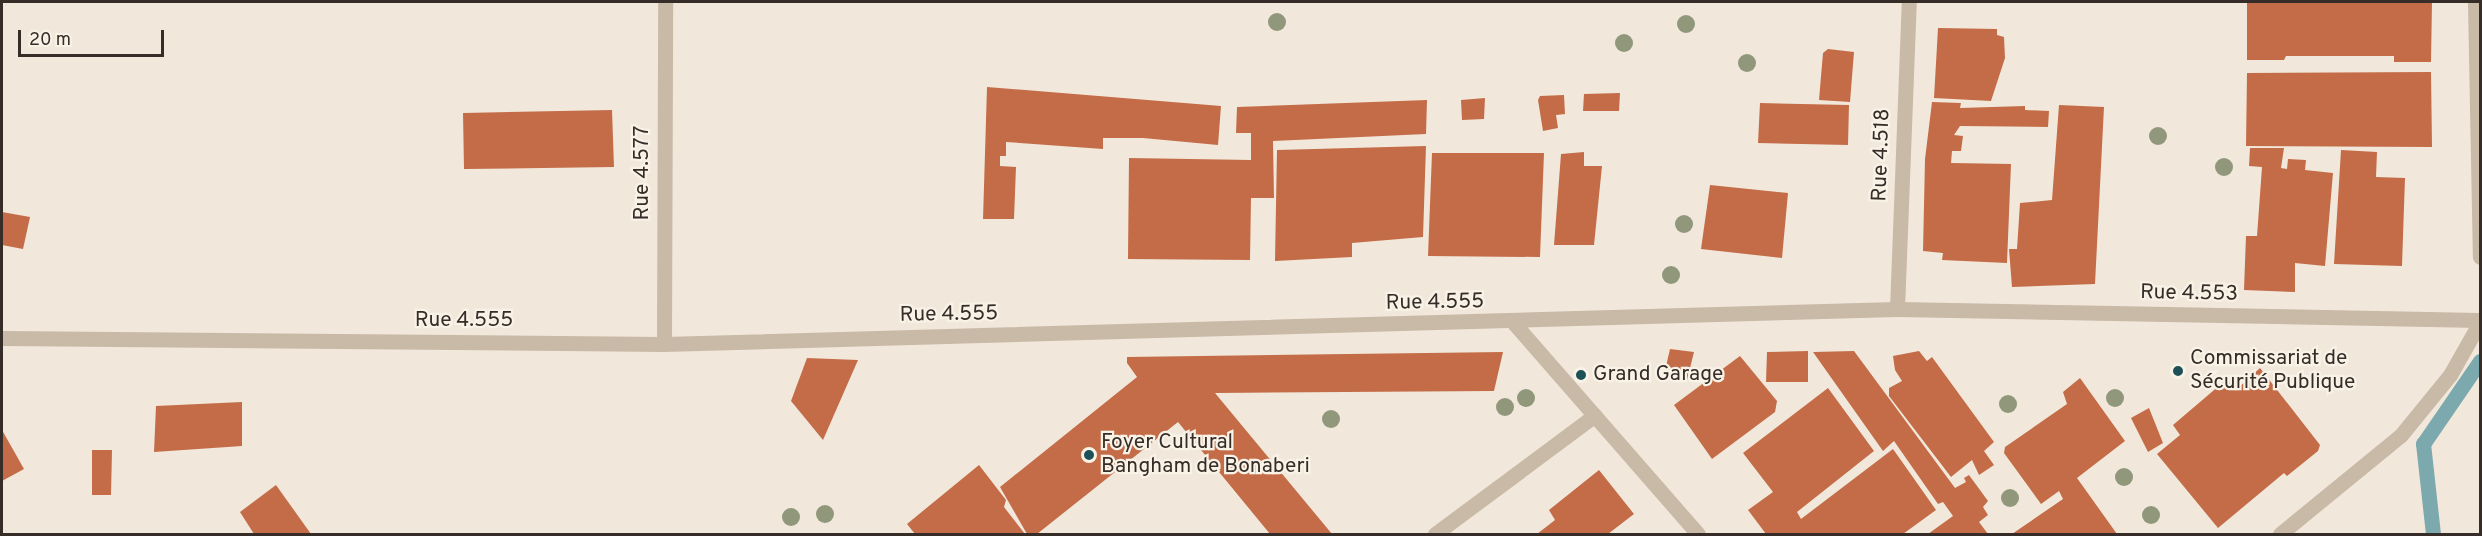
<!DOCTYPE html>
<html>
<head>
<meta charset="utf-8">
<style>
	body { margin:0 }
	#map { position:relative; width:2482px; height:536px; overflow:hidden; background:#f1e8db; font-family:Overpass,sans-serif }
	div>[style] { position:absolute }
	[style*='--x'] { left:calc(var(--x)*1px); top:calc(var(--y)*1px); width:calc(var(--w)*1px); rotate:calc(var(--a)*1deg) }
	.stream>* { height:15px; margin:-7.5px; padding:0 7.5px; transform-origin:7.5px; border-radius:7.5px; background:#7ba9ae }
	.building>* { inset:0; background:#c46c47 }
	.lane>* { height:15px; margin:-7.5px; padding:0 7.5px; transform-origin:7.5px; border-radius:7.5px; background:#c9b9a7 }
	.street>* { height:15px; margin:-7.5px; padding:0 7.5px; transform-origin:7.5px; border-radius:7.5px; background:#c9b9a7 }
	.trees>* { width:18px; height:18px; margin:-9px; border-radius:50%; background:#91977b }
	.dots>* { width:16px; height:16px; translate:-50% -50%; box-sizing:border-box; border:3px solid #f9f2e7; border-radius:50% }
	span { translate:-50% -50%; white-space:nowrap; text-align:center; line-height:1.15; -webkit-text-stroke:4.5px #f9f2e7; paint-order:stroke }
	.street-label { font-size:21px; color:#362d28 }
	.poi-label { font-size:21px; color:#362d28 }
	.left { translate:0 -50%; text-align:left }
	.frame { position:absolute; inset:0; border:3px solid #362d28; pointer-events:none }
	.scale { position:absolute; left:18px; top:30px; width:146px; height:27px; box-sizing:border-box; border:3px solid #362d28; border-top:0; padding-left:8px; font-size:18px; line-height:21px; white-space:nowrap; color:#362d28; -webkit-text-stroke:4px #f9f2e7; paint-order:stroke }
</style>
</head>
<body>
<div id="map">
	<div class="stream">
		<i style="--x:2433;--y:534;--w:91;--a:-96.3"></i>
		<i style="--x:2423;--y:444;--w:101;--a:-55.5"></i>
	</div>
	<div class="building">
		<i style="clip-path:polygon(2247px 2px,2432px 2px,2431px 62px,2394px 62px,2394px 56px,2286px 56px,2284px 60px,2247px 60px)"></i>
		<i style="clip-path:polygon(1938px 28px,1997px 29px,1997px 35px,2004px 37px,2005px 58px,1991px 101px,1934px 98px)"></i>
		<i style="clip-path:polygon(1828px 49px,1854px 52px,1850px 102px,1819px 100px,1823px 53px)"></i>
		<i style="clip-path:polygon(2431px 72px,2432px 147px,2246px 146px,2247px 73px)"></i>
		<i style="clip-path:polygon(987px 87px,1221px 106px,1218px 145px,1143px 138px,1103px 138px,1103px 149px,1006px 142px,1006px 156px,1000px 156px,1000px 166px,1016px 167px,1014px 219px,983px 219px)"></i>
		<i style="clip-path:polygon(1620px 93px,1619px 111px,1583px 111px,1584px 94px)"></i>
		<i style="clip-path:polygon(1564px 95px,1565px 114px,1556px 115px,1558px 128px,1543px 131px,1538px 100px,1540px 96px)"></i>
		<i style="clip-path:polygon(1485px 98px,1484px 119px,1462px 120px,1461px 100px)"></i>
		<i style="clip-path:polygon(1427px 100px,1426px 134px,1273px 141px,1274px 198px,1251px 198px,1250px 260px,1128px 259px,1129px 158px,1251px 160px,1251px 133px,1236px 133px,1237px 107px)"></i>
		<i style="clip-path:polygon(1932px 102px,1961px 103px,1960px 108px,2025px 106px,2025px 110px,2049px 111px,2048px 127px,1960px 126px,1954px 135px,1963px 136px,1961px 151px,1952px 151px,1951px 163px,2011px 164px,2007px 263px,1942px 260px,1943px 253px,1923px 251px,1925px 159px)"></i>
		<i style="clip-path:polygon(1760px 103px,1849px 105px,1848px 145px,1758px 143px)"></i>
		<i style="clip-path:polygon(2059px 105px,2104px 107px,2095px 284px,2012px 287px,2009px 249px,2017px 249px,2020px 203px,2052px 200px)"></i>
		<i style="clip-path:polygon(612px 110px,614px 167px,464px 169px,463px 113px)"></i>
		<i style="clip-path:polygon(1426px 146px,1423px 237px,1352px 243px,1352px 257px,1275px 261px,1277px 150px)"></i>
		<i style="clip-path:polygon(2250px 148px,2284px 148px,2281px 168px,2287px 169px,2288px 159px,2306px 160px,2305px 170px,2333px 173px,2325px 266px,2295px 263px,2295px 292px,2244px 290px,2246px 236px,2257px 236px,2262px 167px,2249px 166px)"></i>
		<i style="clip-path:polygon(2341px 150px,2377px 152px,2376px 177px,2405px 178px,2402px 266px,2334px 264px)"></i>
		<i style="clip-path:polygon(1584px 152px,1584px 166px,1602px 166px,1594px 245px,1554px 245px,1561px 154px)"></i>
		<i style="clip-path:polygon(1432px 153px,1544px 153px,1540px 257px,1428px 256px)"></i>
		<i style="clip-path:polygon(1710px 185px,1788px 193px,1782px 258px,1701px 249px)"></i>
		<i style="clip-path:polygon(2px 212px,30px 217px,23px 249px,2px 245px)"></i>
		<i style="clip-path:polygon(1670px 349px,1694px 352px,1687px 380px,1664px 375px)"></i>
		<i style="clip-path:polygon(1808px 351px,1808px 382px,1766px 382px,1767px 352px)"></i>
		<i style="clip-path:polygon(1854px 351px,1955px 488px,1966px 482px,1964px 478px,1969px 475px,1988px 501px,1983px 507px,1988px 515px,1979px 522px,1988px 534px,1928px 534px,1953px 516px,1943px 502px,1938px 504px,1894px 441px,1883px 451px,1813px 352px)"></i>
		<i style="clip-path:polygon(1919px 351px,1927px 361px,1932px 357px,1994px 442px,1984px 451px,1994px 465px,1979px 475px,1972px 460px,1951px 477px,1889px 396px,1889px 388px,1902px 381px,1895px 370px,1893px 356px)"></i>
		<i style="clip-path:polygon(1503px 352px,1494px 391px,1215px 393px,1332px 534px,1270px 534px,1178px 422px,1037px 534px,1027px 534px,1000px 487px,1137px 377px,1127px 363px,1127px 357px)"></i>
		<i style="clip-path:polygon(1740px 356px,1777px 401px,1775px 412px,1712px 459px,1674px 405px)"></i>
		<i style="clip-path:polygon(807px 358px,858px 360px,823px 440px,791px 401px)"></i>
		<i style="clip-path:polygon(2260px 368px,2320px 445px,2318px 451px,2287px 476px,2284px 473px,2218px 528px,2157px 454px,2180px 435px,2173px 425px,2227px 379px,2236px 390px)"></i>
		<i style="clip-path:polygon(2080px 378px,2125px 441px,2077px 478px,2117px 534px,2012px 534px,2063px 499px,2059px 491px,2041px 504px,2004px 453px,2005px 447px,2067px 404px,2063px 392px)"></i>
		<i style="clip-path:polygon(1828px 388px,1874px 451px,1797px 512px,1801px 519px,1893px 449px,1936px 510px,1903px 534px,1766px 534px,1748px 510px,1773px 492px,1743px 453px)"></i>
		<i style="clip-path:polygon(242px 402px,242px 446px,154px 452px,156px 406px)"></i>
		<i style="clip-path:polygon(2149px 408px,2163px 443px,2148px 452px,2131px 418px)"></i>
		<i style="clip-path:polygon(2px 430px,24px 469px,2px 481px)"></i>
		<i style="clip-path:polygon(92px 450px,112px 450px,111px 495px,92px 495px)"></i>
		<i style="clip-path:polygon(979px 465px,1006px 500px,1004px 507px,1025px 534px,915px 534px,907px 524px)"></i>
		<i style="clip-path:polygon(1599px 470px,1634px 514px,1608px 534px,1537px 534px,1555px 520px,1549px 510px)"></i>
		<i style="clip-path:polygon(276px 485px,311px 534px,254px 534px,240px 512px)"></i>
	</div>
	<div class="lane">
		<i style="--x:1435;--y:534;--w:199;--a:-36.6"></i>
	</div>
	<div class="street">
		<i style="--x:2475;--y:2;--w:255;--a:88.9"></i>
		<i style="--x:1897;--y:309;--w:307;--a:-87.8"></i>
		<i style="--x:1513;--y:322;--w:281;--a:48.9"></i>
		<i style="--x:2;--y:338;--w:662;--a:0.52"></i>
		<i style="--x:664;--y:344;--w:1233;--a:-1.63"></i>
		<i style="--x:1897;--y:309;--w:583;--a:1.08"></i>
		<i style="--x:664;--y:344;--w:342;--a:-89.8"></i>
		<i style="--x:2280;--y:534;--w:156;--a:-39.3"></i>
		<i style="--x:2401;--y:435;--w:77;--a:-50.8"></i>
		<i style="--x:2450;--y:375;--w:61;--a:-60.5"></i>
	</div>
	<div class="trees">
		<i style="left:1277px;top:22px"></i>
		<i style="left:1686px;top:24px"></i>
		<i style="left:1624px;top:43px"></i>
		<i style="left:1747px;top:63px"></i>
		<i style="left:2158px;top:136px"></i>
		<i style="left:2224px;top:167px"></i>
		<i style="left:1684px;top:224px"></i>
		<i style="left:1671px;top:275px"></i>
		<i style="left:1526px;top:398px"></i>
		<i style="left:2115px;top:398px"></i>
		<i style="left:2008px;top:404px"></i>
		<i style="left:1505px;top:407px"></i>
		<i style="left:1331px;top:419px"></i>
		<i style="left:2124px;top:477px"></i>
		<i style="left:2010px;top:498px"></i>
		<i style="left:825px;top:514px"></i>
		<i style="left:2151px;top:515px"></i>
		<i style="left:791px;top:517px"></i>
	</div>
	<div class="dots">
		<i style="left:2178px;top:371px;background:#1e5057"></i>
		<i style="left:1581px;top:375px;background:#1e5057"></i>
		<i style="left:1089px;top:455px;background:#1e5057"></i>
	</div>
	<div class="street-label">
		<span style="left:1882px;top:155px;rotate:-88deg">Rue 4.518</span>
		<span style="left:643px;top:173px;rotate:-90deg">Rue 4.577</span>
		<span style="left:2189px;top:294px;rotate:1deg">Rue 4.553</span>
		<span style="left:1435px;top:303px;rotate:-1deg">Rue 4.555</span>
		<span style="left:949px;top:315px;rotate:-1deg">Rue 4.555</span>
		<span style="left:464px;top:321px">Rue 4.555</span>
	</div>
	<div class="poi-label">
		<span class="left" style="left:2190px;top:371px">Commissariat de<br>Sécurité Publique</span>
		<span class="left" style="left:1593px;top:375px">Grand Garage</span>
		<span class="left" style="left:1101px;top:455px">Foyer Cultural<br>Bangham de Bonaberi</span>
	</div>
	<div class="frame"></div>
	<div class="scale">20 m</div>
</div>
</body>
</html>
